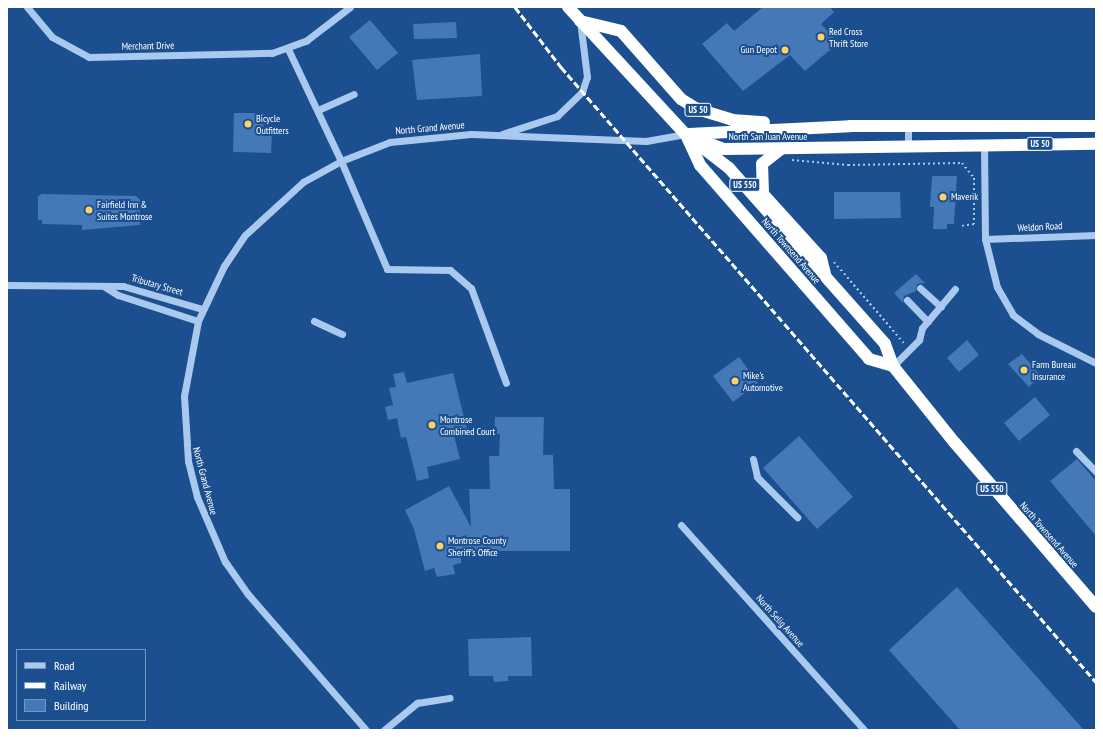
<!DOCTYPE html>
<html>
<head>
<meta charset="utf-8">
<style>
	body { margin:0 }
	#map { position:relative; width:1103px; height:737px; overflow:hidden; background:#1b4f8f; font-family:"PT Sans Narrow",sans-serif }
	div>[style] { position:absolute }
	[style*='--x'] { left:calc(var(--x)*1px); top:calc(var(--y)*1px); width:calc(var(--w)*1px); rotate:calc(var(--a)*1deg) }
	.building>* { inset:0; background:#4478b7 }
	.path>* { height:2px; margin-top:-1px; transform-origin:0; background:repeating-linear-gradient(90deg,#a9c9ee 0 2px,transparent 0 5px) }
	.minor>* { height:7px; margin:-3.5px; padding:0 3.5px; transform-origin:3.5px; border-radius:3.5px; background:#a9c9ee }
	.highway>* { height:12px; margin:-6px; padding:0 6px; transform-origin:6px; border-radius:6px; background:#fff }
	.rail>* { height:3px; margin-top:-1.5px; transform-origin:0; background:repeating-linear-gradient(90deg,#fff 0 7px,transparent 0 10px) }
	.dots>* { width:11px; height:11px; translate:-50% -50%; box-sizing:border-box; border:2px solid #1b4f8f; border-radius:50% }
	span { translate:-50% -50%; white-space:nowrap; text-align:center; line-height:1.15; -webkit-text-stroke:4px #1b4f8f; paint-order:stroke }
	.shield-label span { padding:1px 3px; background:#1b4f8f; border:1px solid; border-radius:3px; -webkit-text-stroke-width:0 }
	.shield-label { font-size:9px; color:#fff; font-weight:700 }
	.poi-label { font-size:10px; color:#fff }
	.left { translate:0 -50%; text-align:left }
	.right { translate:-100% -50%; text-align:right }
	.street-label { font-size:10px; color:#fff }
	.frame { position:absolute; inset:0; border:8px solid #fff; pointer-events:none }
	.legend { position:absolute; left:16px; top:649px; width:130px; height:72px; box-sizing:border-box; background:#1b4f8f; border:1px solid #7695bc; margin:0; padding:5px 7px; list-style:none; font-size:12px; color:#fff }
	.legend li { display:flex; align-items:center; gap:8px; height:20px }
	.legend b { width:20px; border:1px solid #7695bc }
</style>
</head>
<body>
<div id="map">
	<div class="building">
		<i style="clip-path:polygon(763px 7px,830px 7px,834px 12px,821px 24px,838px 43px,805px 71px,790px 55px,743px 91px,702px 44px,727px 23px,734px 31px)"></i>
		<i style="clip-path:polygon(370px 20px,398px 53px,377px 70px,349px 37px)"></i>
		<i style="clip-path:polygon(456px 22px,457px 38px,414px 39px,413px 24px)"></i>
		<i style="clip-path:polygon(480px 54px,482px 96px,417px 100px,412px 60px)"></i>
		<i style="clip-path:polygon(234px 113px,264px 113px,263px 134px,272px 134px,271px 153px,233px 152px)"></i>
		<i style="clip-path:polygon(932px 176px,957px 176px,954px 224px,947px 224px,947px 229px,933px 229px,934px 207px,930px 207px)"></i>
		<i style="clip-path:polygon(834px 192px,900px 192px,901px 218px,834px 219px)"></i>
		<i style="clip-path:polygon(42px 194px,136px 196px,140px 200px,140px 225px,82px 230px,82px 225px,42px 224px,42px 220px,38px 220px,38px 196px)"></i>
		<i style="clip-path:polygon(916px 274px,925px 283px,917px 284px,916px 291px,904px 296px,903px 303px,894px 293px)"></i>
		<i style="clip-path:polygon(967px 340px,979px 355px,959px 372px,947px 358px)"></i>
		<i style="clip-path:polygon(1022px 354px,1040px 375px,1029px 387px,1008px 364px)"></i>
		<i style="clip-path:polygon(739px 357px,758px 383px,733px 402px,713px 376px)"></i>
		<i style="clip-path:polygon(404px 372px,407px 383px,453px 373px,467px 429px,453px 432px,460px 459px,427px 467px,429px 478px,417px 481px,406px 437px,401px 438px,397px 418px,388px 420px,385px 407px,393px 405px,389px 388px,396px 387px,393px 374px)"></i>
		<i style="clip-path:polygon(1035px 397px,1050px 415px,1019px 441px,1004px 423px)"></i>
		<i style="clip-path:polygon(495px 417px,544px 417px,543px 455px,553px 455px,554px 489px,570px 489px,570px 551px,461px 551px,461px 563px,453px 565px,455px 574px,437px 577px,434px 568px,425px 571px,414px 529px,405px 510px,449px 486px,471px 527px,469px 489px,490px 489px,489px 456px,499px 456px,500px 434px,494px 434px)"></i>
		<i style="clip-path:polygon(799px 436px,853px 497px,817px 529px,763px 468px)"></i>
		<i style="clip-path:polygon(1077px 459px,1096px 481px,1096px 536px,1050px 481px)"></i>
		<i style="clip-path:polygon(957px 587px,1084px 730px,960px 730px,889px 650px)"></i>
		<i style="clip-path:polygon(531px 637px,532px 676px,508px 676px,508px 681px,494px 682px,493px 676px,469px 676px,468px 639px)"></i>
	</div>
	<div class="path">
		<i style="--x:792;--y:160;--w:56;--a:5.1"></i>
		<i style="--x:848;--y:165;--w:114;--a:-1"></i>
		<i style="--x:962;--y:163;--w:19;--a:51"></i>
		<i style="--x:974;--y:178;--w:46;--a:90"></i>
		<i style="--x:974;--y:224;--w:12;--a:171"></i>
		<i style="--x:834;--y:262;--w:107;--a:49.2"></i>
	</div>
	<div class="minor">
		<i style="--x:27;--y:7;--w:39;--a:50"></i>
		<i style="--x:52;--y:37;--w:42;--a:28.4"></i>
		<i style="--x:89;--y:57;--w:183;--a:-1.3"></i>
		<i style="--x:272;--y:53;--w:37;--a:-20"></i>
		<i style="--x:307;--y:40;--w:54;--a:-37.5"></i>
		<i style="--x:288;--y:49;--w:124;--a:64.7"></i>
		<i style="--x:341;--y:161;--w:117;--a:66.9"></i>
		<i style="--x:387;--y:269;--w:63;--a:0.9"></i>
		<i style="--x:450;--y:270;--w:28;--a:41"></i>
		<i style="--x:471;--y:288;--w:101;--a:69.8"></i>
		<i style="--x:318;--y:110;--w:39;--a:-24"></i>
		<i style="--x:908;--y:125;--w:22;--a:90"></i>
		<i style="--x:502;--y:134;--w:58;--a:-18.1"></i>
		<i style="--x:557;--y:116;--w:35;--a:-44"></i>
		<i style="--x:582;--y:92;--w:16;--a:-72"></i>
		<i style="--x:587;--y:77;--w:56;--a:-97.1"></i>
		<i style="--x:984;--y:145;--w:94;--a:89.4"></i>
		<i style="--x:985;--y:239;--w:49;--a:76"></i>
		<i style="--x:997;--y:287;--w:32;--a:60"></i>
		<i style="--x:1013;--y:315;--w:31;--a:37"></i>
		<i style="--x:1038;--y:334;--w:65;--a:26.6"></i>
		<i style="--x:985;--y:239;--w:111;--a:-2.1"></i>
		<i style="--x:7;--y:285;--w:116;--a:0.5"></i>
		<i style="--x:123;--y:286;--w:82;--a:16.2"></i>
		<i style="--x:105;--y:287;--w:15;--a:32"></i>
		<i style="--x:118;--y:295;--w:84;--a:18"></i>
		<i style="--x:920;--y:288;--w:28;--a:42"></i>
		<i style="--x:907;--y:300;--w:30;--a:46"></i>
		<i style="--x:314;--y:321;--w:31;--a:25"></i>
		<i style="--x:893;--y:366;--w:37;--a:-45"></i>
		<i style="--x:919;--y:340;--w:12;--a:-76"></i>
		<i style="--x:922;--y:328;--w:51;--a:-49.8"></i>
		<i style="--x:1076;--y:451;--w:29;--a:46"></i>
		<i style="--x:753;--y:459;--w:18;--a:77"></i>
		<i style="--x:757;--y:477;--w:57;--a:45"></i>
		<i style="--x:681;--y:525;--w:275;--a:48.2"></i>
		<i style="--x:366;--y:730;--w:181;--a:-131"></i>
		<i style="--x:247;--y:593;--w:38;--a:-125"></i>
		<i style="--x:225;--y:562;--w:71;--a:-113.3"></i>
		<i style="--x:197;--y:497;--w:37;--a:-104"></i>
		<i style="--x:188;--y:461;--w:65;--a:-93.5"></i>
		<i style="--x:184;--y:396;--w:76;--a:-79.4"></i>
		<i style="--x:198;--y:321;--w:61;--a:-64.7"></i>
		<i style="--x:224;--y:266;--w:37;--a:-56"></i>
		<i style="--x:245;--y:235;--w:79;--a:-42.4"></i>
		<i style="--x:303;--y:182;--w:43;--a:-28.9"></i>
		<i style="--x:341;--y:161;--w:53;--a:-21.2"></i>
		<i style="--x:390;--y:142;--w:81;--a:-5.6"></i>
		<i style="--x:471;--y:134;--w:175;--a:2.3"></i>
		<i style="--x:646;--y:141;--w:40;--a:-10"></i>
		<i style="--x:384;--y:730;--w:43;--a:-39.3"></i>
		<i style="--x:417;--y:703;--w:33;--a:-9"></i>
	</div>
	<div class="highway">
		<i style="--x:568;--y:7;--w:173;--a:47.3"></i>
		<i style="--x:685;--y:134;--w:56;--a:37.7"></i>
		<i style="--x:729;--y:168;--w:235;--a:48.4"></i>
		<i style="--x:885;--y:344;--w:23;--a:70"></i>
		<i style="--x:893;--y:366;--w:99;--a:51.2"></i>
		<i style="--x:955;--y:443;--w:216;--a:49.3"></i>
		<i style="--x:580;--y:21;--w:42;--a:13.7"></i>
		<i style="--x:621;--y:31;--w:91;--a:48.6"></i>
		<i style="--x:681;--y:99;--w:19;--a:32"></i>
		<i style="--x:697;--y:109;--w:37;--a:17"></i>
		<i style="--x:732;--y:120;--w:32;--a:4"></i>
		<i style="--x:689;--y:134;--w:161;--a:-2.8"></i>
		<i style="--x:850;--y:126;--w:246;--a:0"></i>
		<i style="--x:687;--y:137;--w:31;--a:65"></i>
		<i style="--x:700;--y:165;--w:257;--a:48.9"></i>
		<i style="--x:869;--y:359;--w:25;--a:16"></i>
		<i style="--x:700;--y:140;--w:25;--a:21"></i>
		<i style="--x:723;--y:149;--w:373;--a:-0.8"></i>
		<i style="--x:781;--y:149;--w:24;--a:142"></i>
		<i style="--x:762;--y:164;--w:30;--a:88"></i>
		<i style="--x:763;--y:194;--w:86;--a:47.8"></i>
		<i style="--x:821;--y:258;--w:16;--a:76"></i>
	</div>
	<div class="rail">
		<i style="--x:515;--y:7;--w:76;--a:52.5"></i>
		<i style="--x:561;--y:67;--w:815;--a:48.98"></i>
	</div>
	<div class="dots">
		<i style="left:821px;top:37px;background:#ffd166"></i>
		<i style="left:785px;top:50px;background:#ffd166"></i>
		<i style="left:248px;top:124px;background:#ffd166"></i>
		<i style="left:943px;top:197px;background:#ffd166"></i>
		<i style="left:89px;top:210px;background:#ffd166"></i>
		<i style="left:1024px;top:370px;background:#ffd166"></i>
		<i style="left:735px;top:381px;background:#ffd166"></i>
		<i style="left:432px;top:425px;background:#ffd166"></i>
		<i style="left:440px;top:546px;background:#ffd166"></i>
	</div>
	<div class="shield-label">
		<span style="left:698px;top:110px">US 50</span>
		<span style="left:1040px;top:144px">US 50</span>
		<span style="left:745px;top:185px">US 550</span>
		<span style="left:992px;top:489px">US 550</span>
	</div>
	<div class="poi-label">
		<span class="left" style="left:829px;top:37px">Red Cross<br>Thrift Store</span>
		<span class="right" style="left:777px;top:50px">Gun Depot</span>
		<span class="left" style="left:256px;top:124px">Bicycle<br>Outfitters</span>
		<span class="left" style="left:951px;top:197px">Maverik</span>
		<span class="left" style="left:97px;top:210px">Fairfield Inn &amp;<br>Suites Montrose</span>
		<span class="left" style="left:1032px;top:370px">Farm Bureau<br>Insurance</span>
		<span class="left" style="left:743px;top:381px">Mike's<br>Automotive</span>
		<span class="left" style="left:440px;top:425px">Montrose<br>Combined Court</span>
		<span class="left" style="left:448px;top:546px">Montrose County<br>Sheriff's Office</span>
	</div>
	<div class="street-label">
		<span style="left:148px;top:46px;rotate:-1deg">Merchant Drive</span>
		<span style="left:430px;top:128px;rotate:-5deg">North Grand Avenue</span>
		<span style="left:768px;top:137px">North San Juan Avenue</span>
		<span style="left:1040px;top:227px;rotate:-3deg">Weldon Road</span>
		<span style="left:791px;top:251px;rotate:49deg">North Townsend Avenue</span>
		<span style="left:157px;top:285px;rotate:16deg">Tributary Street</span>
		<span style="left:205px;top:481px;rotate:75deg">North Grand Avenue</span>
		<span style="left:1049px;top:535px;rotate:49deg">North Townsend Avenue</span>
		<span style="left:780px;top:621px;rotate:48deg">North Selig Avenue</span>
	</div>
	<div class="frame"></div>
	<ul class="legend">
	<li><b style="height:5px;background:#a9c9ee"></b>Road</li>
	<li><b style="height:5px;background:#fff"></b>Railway</li>
	<li><b style="height:11px;background:#4478b7"></b>Building</li>
	</ul>
</div>
</body>
</html>
